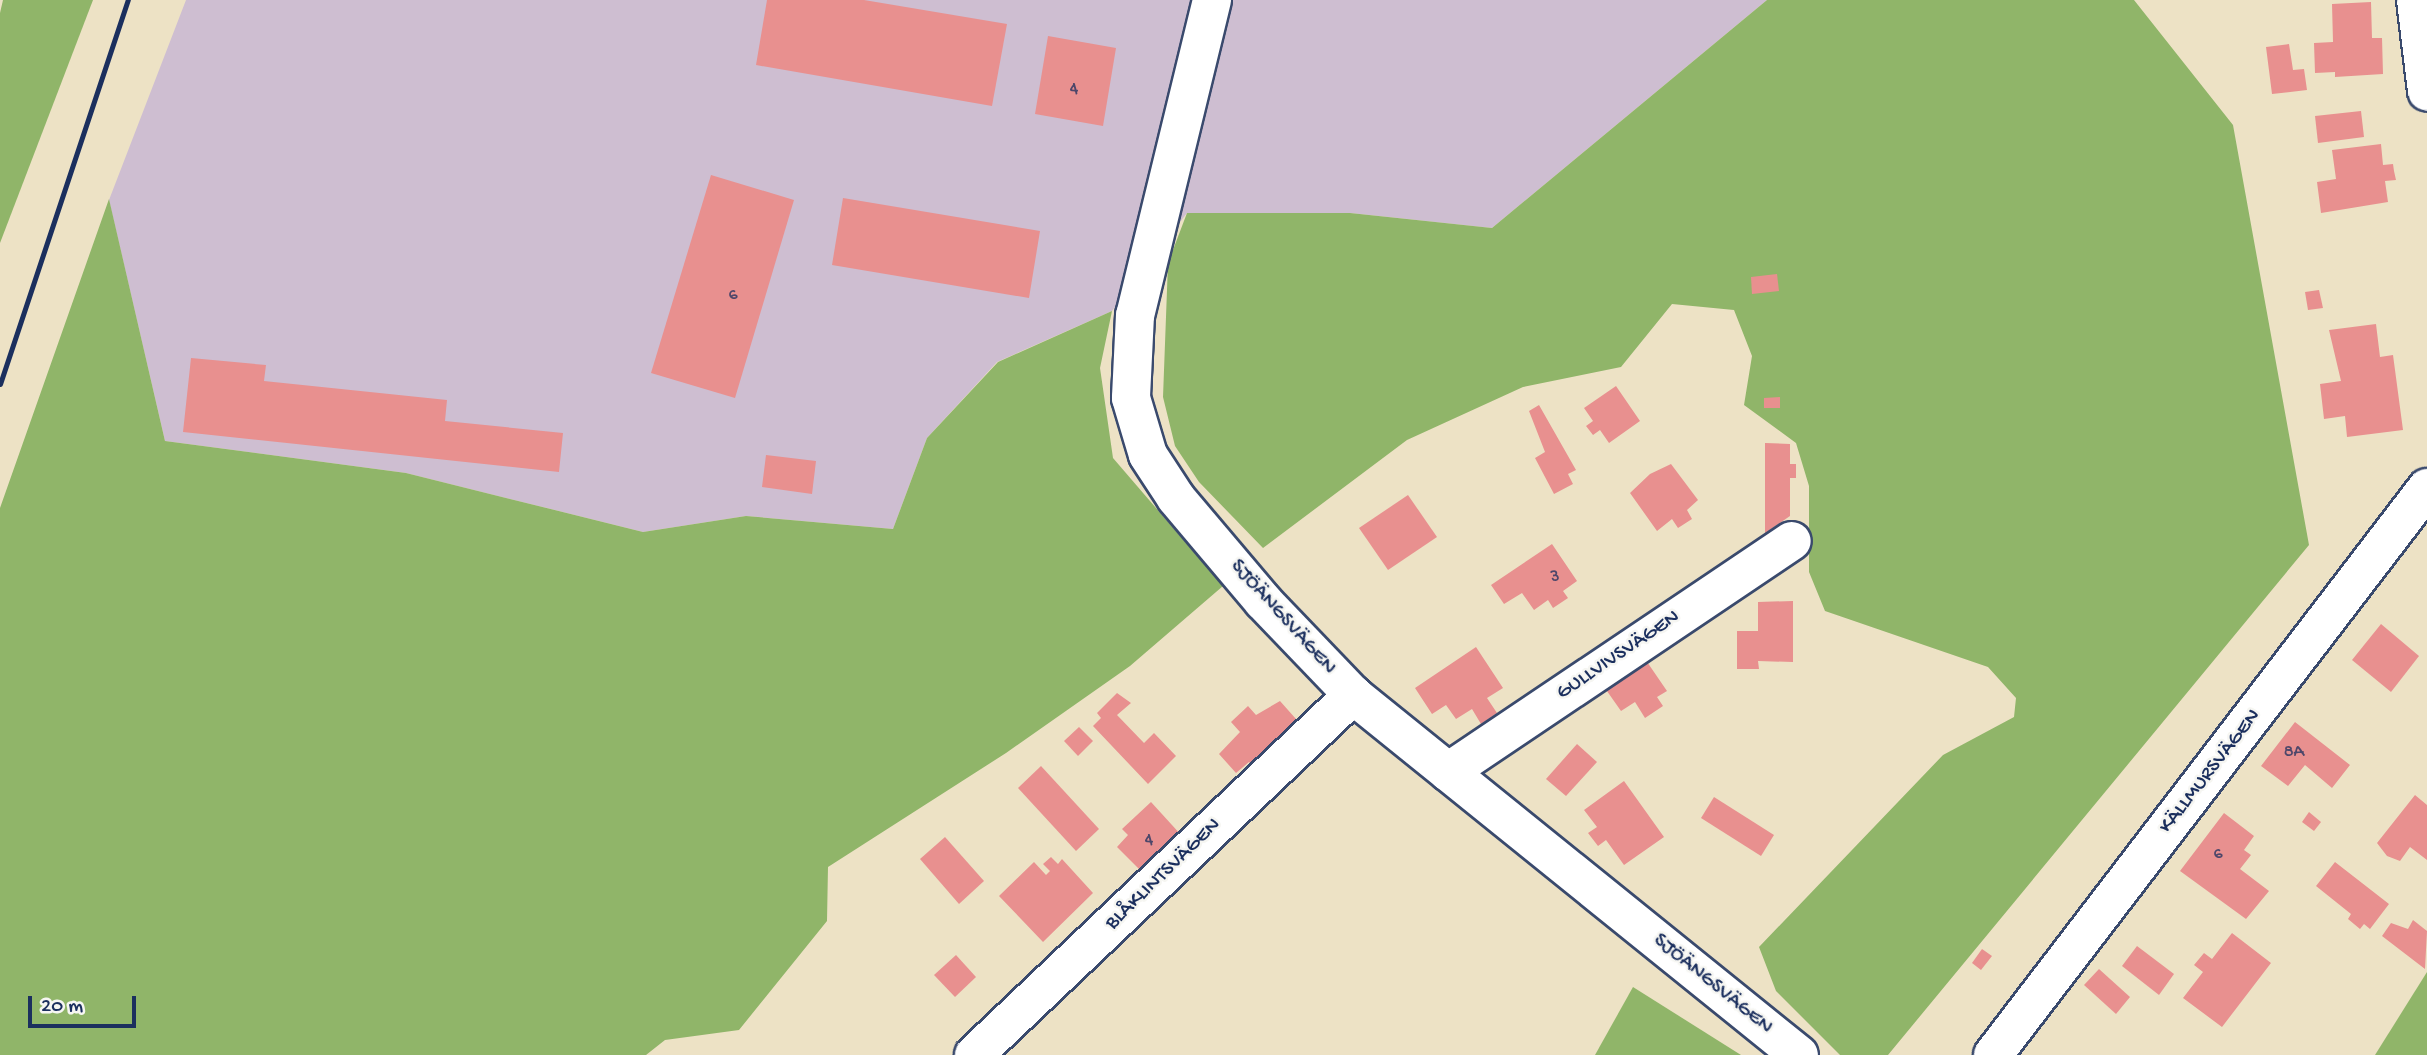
<!DOCTYPE html>
<html>
<head>
<meta charset="utf-8">
<style>
	body { margin:0 }
	#map { position:relative; width:2427px; height:1055px; overflow:hidden; background:#ede2c5; font-family:"Gochi Hand",sans-serif }
	div>[style] { position:absolute }
	[style*='--x'] { left:calc(var(--x)*1px); top:calc(var(--y)*1px); width:calc(var(--w)*1px); rotate:calc(var(--a)*1deg) }
	.industrial>* { inset:0; background:#cebed1 }
	.forest>* { inset:0; background:#90b569 }
	.building>* { inset:0; background:#e8908f }
	.roads { filter:drop-shadow(2px 0 #3a4a6d) drop-shadow(-2px 0 #3a4a6d) drop-shadow(0 2px #3a4a6d) drop-shadow(0 -2px #3a4a6d) }
	.street>* { height:38px; margin:-19px; padding:0 19px; transform-origin:19px; border-radius:19px; background:#fff }
	.rail>* { height:5px; margin:-2.5px; padding:0 2.5px; transform-origin:2.5px; border-radius:2.5px; background:#1b2f5e }
	span { translate:-50% -50%; white-space:nowrap; text-align:center; line-height:1.15; -webkit-text-stroke:5px #f6f6f2; paint-order:stroke }
	.number-label { font-size:18px; color:#4e476a }
	.number-label span { -webkit-text-stroke-width:0 }
	.street-label { font-size:21px; color:#1b2f5e }
	.scale { position:absolute; left:28px; top:996px; width:108px; height:32px; box-sizing:border-box; border:4px solid #1b2f5e; border-top:0; padding-left:9px; font-size:21px; line-height:24px; white-space:nowrap; color:#1b2f5e; -webkit-text-stroke:5px #f6f6f2; paint-order:stroke }
</style>
</head>
<body>
<div id="map">
	<div class="industrial">
		<i style="clip-path:polygon(186px 0,1767px 0,1492px 228px,1350px 213px,1187px 213px,1112px 311px,997px 362px,927px 438px,893px 529px,746px 516px,643px 532px,406px 473px,165px 441px,109px 200px)"></i>
	</div>
	<div class="forest">
		<i style="clip-path:polygon(3px 0,93px 0,0 243px,0 13px)"></i>
		<i style="clip-path:polygon(1767px 0,2134px 0,2233px 125px,2309px 545px,1888px 1055px,1840px 1055px,1776px 991px,1759px 947px,1943px 755px,2014px 717px,2016px 698px,1988px 667px,1825px 611px,1809px 572px,1809px 486px,1796px 443px,1744px 405px,1752px 356px,1734px 310px,1672px 304px,1621px 367px,1523px 387px,1407px 440px,1263px 548px,1199px 482px,1175px 446px,1163px 397px,1168px 263px,1187px 213px,1350px 213px,1492px 228px)"></i>
		<i style="clip-path:polygon(109px 199px,165px 441px,406px 473px,643px 532px,746px 516px,893px 529px,927px 438px,998px 362px,1112px 311px,1100px 368px,1113px 458px,1223px 586px,1130px 666px,1006px 753px,828px 867px,827px 921px,739px 1030px,665px 1040px,646px 1055px,0 1055px,0 508px)"></i>
		<i style="clip-path:polygon(2427px 972px,2427px 1055px,2375px 1055px)"></i>
		<i style="clip-path:polygon(1633px 987px,1741px 1055px,1595px 1055px)"></i>
	</div>
	<div class="building">
		<i style="clip-path:polygon(767px 0,864px 0,1007px 24px,992px 106px,756px 65px)"></i>
		<i style="clip-path:polygon(2371px 2px,2372px 38px,2382px 38px,2383px 74px,2335px 77px,2335px 72px,2315px 73px,2314px 43px,2333px 42px,2332px 4px)"></i>
		<i style="clip-path:polygon(1048px 36px,1116px 48px,1103px 126px,1035px 114px)"></i>
		<i style="clip-path:polygon(2289px 44px,2293px 70px,2304px 69px,2307px 90px,2272px 94px,2266px 47px)"></i>
		<i style="clip-path:polygon(2361px 111px,2364px 137px,2318px 143px,2315px 116px)"></i>
		<i style="clip-path:polygon(2381px 144px,2383px 165px,2393px 164px,2394px 171px,2396px 180px,2385px 181px,2388px 202px,2321px 213px,2317px 182px,2336px 179px,2332px 150px)"></i>
		<i style="clip-path:polygon(711px 175px,794px 200px,735px 398px,651px 373px)"></i>
		<i style="clip-path:polygon(843px 198px,1040px 231px,1029px 298px,832px 265px)"></i>
		<i style="clip-path:polygon(1777px 274px,1779px 291px,1752px 294px,1751px 277px)"></i>
		<i style="clip-path:polygon(2319px 290px,2323px 308px,2308px 310px,2305px 292px)"></i>
		<i style="clip-path:polygon(2376px 324px,2380px 357px,2393px 355px,2403px 430px,2347px 437px,2345px 416px,2324px 419px,2320px 384px,2341px 381px,2329px 330px)"></i>
		<i style="clip-path:polygon(191px 358px,266px 365px,264px 381px,447px 400px,445px 421px,563px 433px,559px 472px,183px 432px)"></i>
		<i style="clip-path:polygon(1616px 386px,1640px 421px,1609px 443px,1600px 430px,1593px 435px,1586px 426px,1593px 421px,1584px 408px)"></i>
		<i style="clip-path:polygon(1780px 397px,1780px 408px,1764px 408px,1764px 398px)"></i>
		<i style="clip-path:polygon(1539px 405px,1576px 470px,1568px 474px,1573px 484px,1554px 494px,1535px 458px,1545px 452px,1529px 411px)"></i>
		<i style="clip-path:polygon(1765px 443px,1790px 444px,1790px 464px,1796px 464px,1796px 478px,1790px 478px,1790px 516px,1765px 533px)"></i>
		<i style="clip-path:polygon(766px 455px,816px 461px,812px 494px,762px 487px)"></i>
		<i style="clip-path:polygon(1671px 464px,1698px 500px,1687px 510px,1692px 519px,1678px 528px,1672px 519px,1657px 531px,1630px 493px,1650px 474px)"></i>
		<i style="clip-path:polygon(1408px 495px,1437px 537px,1388px 570px,1359px 528px)"></i>
		<i style="clip-path:polygon(1552px 544px,1577px 581px,1563px 591px,1568px 598px,1553px 608px,1548px 600px,1534px 610px,1522px 593px,1504px 604px,1491px 585px)"></i>
		<i style="clip-path:polygon(1793px 601px,1793px 662px,1758px 661px,1759px 669px,1737px 669px,1737px 631px,1758px 631px,1758px 602px)"></i>
		<i style="clip-path:polygon(2381px 624px,2419px 656px,2391px 692px,2352px 660px)"></i>
		<i style="clip-path:polygon(1476px 647px,1503px 688px,1487px 698px,1497px 713px,1481px 724px,1472px 709px,1456px 719px,1446px 705px,1432px 714px,1415px 688px)"></i>
		<i style="clip-path:polygon(1643px 656px,1667px 691px,1657px 697px,1663px 706px,1645px 718px,1635px 702px,1621px 711px,1602px 684px)"></i>
		<i style="clip-path:polygon(1117px 693px,1131px 703px,1117px 715px,1144px 743px,1154px 733px,1176px 756px,1148px 784px,1093px 726px,1101px 718px,1097px 713px)"></i>
		<i style="clip-path:polygon(1280px 701px,1296px 719px,1289px 727px,1292px 731px,1254px 768px,1249px 762px,1236px 773px,1219px 754px,1240px 732px,1231px 722px,1248px 706px,1256px 715px)"></i>
		<i style="clip-path:polygon(2295px 722px,2350px 765px,2332px 788px,2305px 765px,2288px 786px,2261px 766px)"></i>
		<i style="clip-path:polygon(1079px 727px,1093px 741px,1078px 756px,1064px 741px)"></i>
		<i style="clip-path:polygon(1577px 744px,1597px 762px,1566px 796px,1546px 779px)"></i>
		<i style="clip-path:polygon(1041px 766px,1099px 829px,1076px 851px,1018px 788px)"></i>
		<i style="clip-path:polygon(1624px 781px,1664px 837px,1624px 865px,1606px 840px,1598px 846px,1588px 833px,1597px 827px,1584px 810px)"></i>
		<i style="clip-path:polygon(2415px 795px,2427px 805px,2427px 860px,2410px 847px,2400px 861px,2387px 856px,2377px 843px)"></i>
		<i style="clip-path:polygon(1714px 797px,1774px 835px,1761px 856px,1701px 818px)"></i>
		<i style="clip-path:polygon(1151px 802px,1182px 836px,1143px 873px,1117px 847px,1128px 835px,1122px 829px)"></i>
		<i style="clip-path:polygon(2309px 812px,2321px 822px,2314px 831px,2302px 822px)"></i>
		<i style="clip-path:polygon(2224px 813px,2254px 836px,2244px 850px,2251px 855px,2240px 869px,2269px 891px,2246px 919px,2180px 871px)"></i>
		<i style="clip-path:polygon(945px 837px,984px 881px,959px 904px,920px 859px)"></i>
		<i style="clip-path:polygon(1051px 857px,1058px 864px,1062px 859px,1093px 893px,1043px 942px,999px 896px,1034px 862px,1046px 875px,1050px 871px,1043px 864px)"></i>
		<i style="clip-path:polygon(2335px 862px,2389px 904px,2370px 929px,2364px 924px,2360px 929px,2348px 919px,2351px 914px,2316px 886px)"></i>
		<i style="clip-path:polygon(2413px 920px,2427px 931px,2425px 969px,2382px 936px,2391px 923px,2408px 929px)"></i>
		<i style="clip-path:polygon(2232px 933px,2271px 963px,2222px 1027px,2183px 998px,2203px 972px,2194px 965px,2204px 953px,2212px 959px)"></i>
		<i style="clip-path:polygon(2137px 946px,2174px 974px,2159px 995px,2122px 966px)"></i>
		<i style="clip-path:polygon(1982px 949px,1992px 956px,1981px 970px,1972px 963px)"></i>
		<i style="clip-path:polygon(956px 955px,976px 977px,955px 997px,934px 975px)"></i>
		<i style="clip-path:polygon(2099px 969px,2130px 997px,2116px 1014px,2084px 985px)"></i>
	</div>
	<div class="roads">
		<div class="street">
			<i style="--x:1212;--y:0;--w:324;--a:103.7"></i>
			<i style="--x:1135;--y:315;--w:83;--a:92.8"></i>
			<i style="--x:1131;--y:398;--w:59;--a:73.4"></i>
			<i style="--x:1148;--y:455;--w:51;--a:56.9"></i>
			<i style="--x:1176;--y:498;--w:135;--a:49.8"></i>
			<i style="--x:1263;--y:601;--w:130;--a:46.2"></i>
			<i style="--x:1353;--y:695;--w:573;--a:38.91"></i>
			<i style="--x:2416;--y:0;--w:92;--a:83.1"></i>
			<i style="--x:1448;--y:772;--w:414;--a:-33.9"></i>
			<i style="--x:974;--y:1055;--w:523;--a:-43.53"></i>
			<i style="--x:1993;--y:1055;--w:714;--a:-52.57"></i>
		</div>
	</div>
	<div class="rail">
		<i style="--x:0;--y:384;--w:405;--a:-71.6"></i>
	</div>
	<div class="number-label">
		<span style="left:1074px;top:90px">4</span>
		<span style="left:733px;top:296px">6</span>
		<span style="left:1555px;top:578px">3</span>
		<span style="left:2294px;top:753px">8A</span>
		<span style="left:1149px;top:841px">4</span>
		<span style="left:2218px;top:855px">6</span>
	</div>
	<div class="street-label">
		<span style="left:1282px;top:618px;rotate:48deg">SJÖÄNGSVÄGEN</span>
		<span style="left:1619px;top:656px;rotate:-34deg">GULLVIVSVÄGEN</span>
		<span style="left:2211px;top:772px;rotate:-52deg">KÄLLMURSVÄGEN</span>
		<span style="left:1164px;top:875px;rotate:-44deg">BLÅKLINTSVÄGEN</span>
		<span style="left:1712px;top:985px;rotate:39deg">SJÖÄNGSVÄGEN</span>
	</div>
	<div class="scale">20 m</div>
</div>
</body>
</html>
